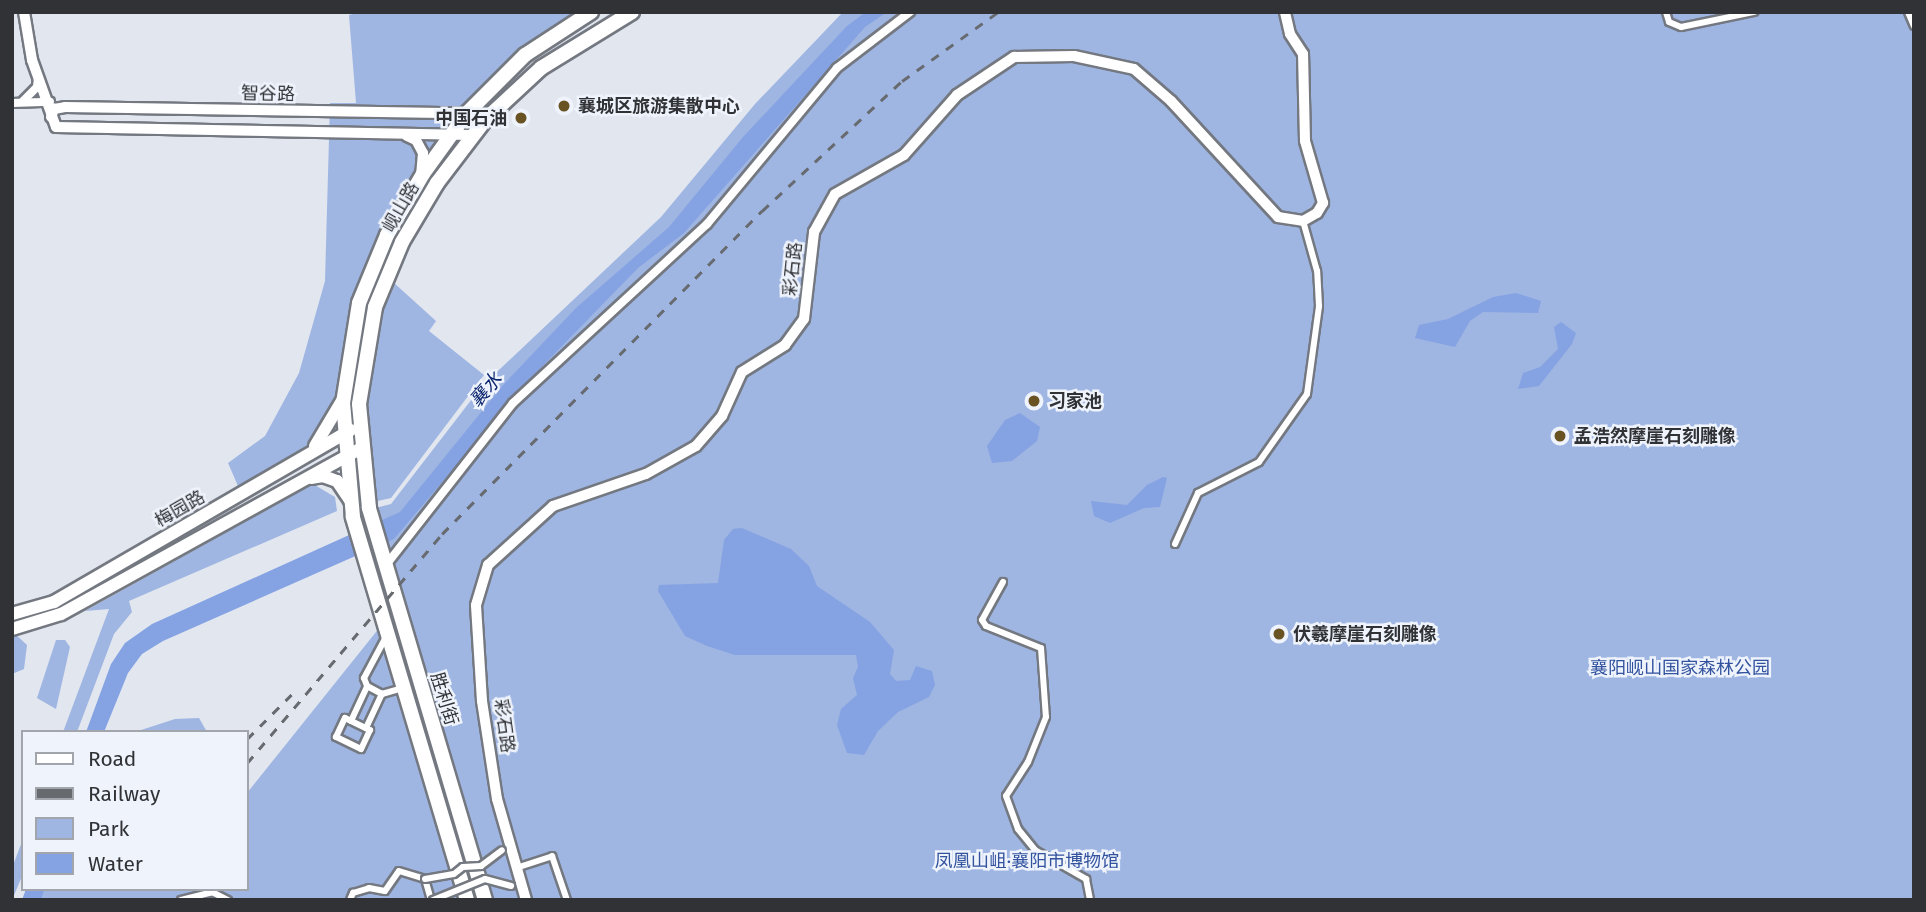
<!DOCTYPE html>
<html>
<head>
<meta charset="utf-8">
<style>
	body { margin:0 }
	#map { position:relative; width:1926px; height:912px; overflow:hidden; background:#e1e6ef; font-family:"Fira Sans","Noto Sans SC",sans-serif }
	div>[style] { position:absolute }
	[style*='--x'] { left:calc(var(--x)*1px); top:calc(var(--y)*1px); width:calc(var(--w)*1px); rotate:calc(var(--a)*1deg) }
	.green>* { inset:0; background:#9fb5e2 }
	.water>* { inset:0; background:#85a3e3 }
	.roads { filter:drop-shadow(2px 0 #747880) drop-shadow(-2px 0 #747880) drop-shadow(0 2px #747880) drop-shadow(0 -2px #747880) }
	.pedestrian>* { height:6px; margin:-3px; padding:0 3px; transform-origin:3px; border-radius:3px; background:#fff }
	.minor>* { height:8px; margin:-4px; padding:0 4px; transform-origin:4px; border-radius:4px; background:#fff }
	.tertiary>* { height:10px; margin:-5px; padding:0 5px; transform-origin:5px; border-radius:5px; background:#fff }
	.secondary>* { height:12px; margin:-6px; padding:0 6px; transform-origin:6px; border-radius:6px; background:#fff }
	.trunk>* { height:14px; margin:-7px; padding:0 7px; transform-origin:7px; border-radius:7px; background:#fff }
	.rail>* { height:2.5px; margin-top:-1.25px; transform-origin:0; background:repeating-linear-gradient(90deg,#676a6f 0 9px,transparent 0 18px) }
	.bridges { filter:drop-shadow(2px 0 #747880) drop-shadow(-2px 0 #747880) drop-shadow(0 2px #747880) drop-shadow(0 -2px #747880) }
	.pedestrian-bridge>* { height:6px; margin:-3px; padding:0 3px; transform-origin:3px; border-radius:3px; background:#fff }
	.dots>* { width:19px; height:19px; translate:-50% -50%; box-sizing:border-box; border:4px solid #eef3fc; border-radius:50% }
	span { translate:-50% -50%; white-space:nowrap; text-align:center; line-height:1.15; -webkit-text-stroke:5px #eef3fc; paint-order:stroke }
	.street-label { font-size:18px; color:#303235 }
	.poi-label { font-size:18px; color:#303235; font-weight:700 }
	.left { translate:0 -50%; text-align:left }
	.right { translate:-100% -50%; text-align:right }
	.park-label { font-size:18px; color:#33539f }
	.water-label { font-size:19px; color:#0b256e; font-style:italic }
	.frame { position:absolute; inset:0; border:14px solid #303235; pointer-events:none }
	.legend { position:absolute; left:21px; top:730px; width:228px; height:161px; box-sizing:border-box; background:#eef3fc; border:2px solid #a2a6ac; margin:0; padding:9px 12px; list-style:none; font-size:21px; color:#303235 }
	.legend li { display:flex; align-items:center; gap:14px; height:35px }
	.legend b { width:35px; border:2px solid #a2a6ac }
</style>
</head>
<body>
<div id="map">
	<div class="green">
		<i style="clip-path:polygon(361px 12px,579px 12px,518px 50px,430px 151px,377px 236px,354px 298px,334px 435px,238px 486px,228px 463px,265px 436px,299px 373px,325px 281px,330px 103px,356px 103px,349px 15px)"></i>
		<i style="clip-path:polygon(843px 12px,1914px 12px,1914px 900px,485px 900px,483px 892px,467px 900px,41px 900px,45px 889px,247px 889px,247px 793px,384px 622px,457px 863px,472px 858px,400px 601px,377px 625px,345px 516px,391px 504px,482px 386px,661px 217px,755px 104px)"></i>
		<i style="clip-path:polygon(393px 282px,436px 321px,429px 331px,484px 375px,391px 498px,373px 502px,363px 402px,381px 307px)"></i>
		<i style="clip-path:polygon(313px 484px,335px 497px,337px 511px,129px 601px,132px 612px,114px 634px,77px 732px,63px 732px,109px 609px,85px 611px)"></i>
		<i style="clip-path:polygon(14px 633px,27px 645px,24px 669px,12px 674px)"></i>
		<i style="clip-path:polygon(56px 640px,65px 640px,70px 647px,56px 709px,37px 698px)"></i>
		<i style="clip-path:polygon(199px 718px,207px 732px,135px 732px,175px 719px)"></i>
		<i style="clip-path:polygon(23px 839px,23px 874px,12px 900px,12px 868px)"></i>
	</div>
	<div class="water">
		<i style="clip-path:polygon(866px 12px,887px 12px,865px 27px,684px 233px,638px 268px,525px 384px,394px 539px,163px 641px,142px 654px,128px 673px,104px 732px,86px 732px,111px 664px,125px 643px,152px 624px,400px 512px,504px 384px,576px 308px,669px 227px,743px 137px,847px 26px)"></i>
		<i style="clip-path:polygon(1516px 293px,1541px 301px,1538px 313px,1483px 312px,1470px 321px,1455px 347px,1415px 338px,1419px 325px,1448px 319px,1493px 297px)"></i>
		<i style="clip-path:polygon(1561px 322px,1576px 333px,1572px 344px,1539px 386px,1518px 389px,1523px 373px,1540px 367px,1558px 349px,1554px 327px)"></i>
		<i style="clip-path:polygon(1020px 413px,1040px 427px,1037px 441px,1012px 461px,992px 463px,987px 446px,1005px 420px)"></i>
		<i style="clip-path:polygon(1163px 477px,1167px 478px,1160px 507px,1144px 508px,1110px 523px,1094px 516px,1091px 501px,1127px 505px,1147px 485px)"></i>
		<i style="clip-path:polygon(742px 528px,791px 549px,809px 566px,817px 586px,870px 622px,894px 650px,890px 674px,896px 681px,910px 680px,916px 666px,932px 671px,935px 685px,929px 697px,898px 712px,878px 731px,864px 755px,847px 753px,837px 725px,841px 709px,857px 695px,853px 678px,858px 667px,856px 655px,735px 655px,707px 646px,685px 636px,658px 591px,659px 585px,718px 583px,724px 540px,733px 529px)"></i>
		<i style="clip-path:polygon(26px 889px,45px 889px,41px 900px,22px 900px)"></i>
	</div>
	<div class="roads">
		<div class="pedestrian">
			<i style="--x:1666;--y:12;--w:10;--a:73"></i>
			<i style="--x:1669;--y:22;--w:13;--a:23"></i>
			<i style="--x:1681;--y:27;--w:75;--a:-11.6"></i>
			<i style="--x:1908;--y:12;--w:15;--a:67"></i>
			<i style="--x:1175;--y:544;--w:56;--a:-65.7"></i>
			<i style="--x:1198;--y:493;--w:68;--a:-26.9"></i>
			<i style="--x:1259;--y:462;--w:83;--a:-54.8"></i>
			<i style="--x:1307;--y:394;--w:89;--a:-82.2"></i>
			<i style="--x:1319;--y:306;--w:35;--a:-93"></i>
			<i style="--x:1317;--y:271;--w:52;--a:-105.6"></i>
			<i style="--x:1003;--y:582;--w:43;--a:118.9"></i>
			<i style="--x:982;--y:620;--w:7;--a:56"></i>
			<i style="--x:986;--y:626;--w:59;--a:21.8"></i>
			<i style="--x:1041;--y:648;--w:69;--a:85.9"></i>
			<i style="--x:1046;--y:717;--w:48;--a:111.8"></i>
			<i style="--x:1028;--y:762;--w:40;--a:122.9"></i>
			<i style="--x:1006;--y:796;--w:35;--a:70"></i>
			<i style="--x:1018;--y:829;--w:27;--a:51"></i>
			<i style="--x:1035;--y:850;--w:59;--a:29.6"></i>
			<i style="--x:1086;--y:879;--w:21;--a:79"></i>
			<i style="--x:387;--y:635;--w:49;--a:118.1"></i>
			<i style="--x:364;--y:678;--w:9;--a:69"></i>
			<i style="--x:367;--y:686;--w:17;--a:28"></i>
			<i style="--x:382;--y:694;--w:22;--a:-16"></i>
			<i style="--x:345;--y:718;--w:28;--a:26"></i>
			<i style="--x:370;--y:730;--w:21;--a:115"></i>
			<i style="--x:361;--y:749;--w:28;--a:-154"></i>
			<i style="--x:336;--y:737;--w:21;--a:-65"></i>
			<i style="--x:351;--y:721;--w:38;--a:-65"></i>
			<i style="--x:366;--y:728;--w:38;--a:-65"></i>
			<i style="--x:516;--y:868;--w:38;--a:-18"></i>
			<i style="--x:552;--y:856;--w:46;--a:71.2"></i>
			<i style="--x:181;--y:900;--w:32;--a:-14"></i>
			<i style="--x:212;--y:892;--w:18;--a:27"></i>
			<i style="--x:350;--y:900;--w:8;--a:-67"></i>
			<i style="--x:353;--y:893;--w:17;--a:-17"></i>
			<i style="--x:369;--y:888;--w:16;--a:11"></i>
			<i style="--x:385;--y:891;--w:24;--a:-55"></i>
			<i style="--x:399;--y:871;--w:27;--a:17"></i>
			<i style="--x:425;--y:879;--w:22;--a:74"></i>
		</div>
		<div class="minor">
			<i style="--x:23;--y:101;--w:20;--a:-45"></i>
			<i style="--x:37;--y:87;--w:9;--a:-84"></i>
			<i style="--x:12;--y:103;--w:38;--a:-2"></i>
			<i style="--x:386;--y:565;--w:206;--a:-51.9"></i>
			<i style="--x:513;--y:403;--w:264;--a:-42.7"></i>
			<i style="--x:707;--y:224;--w:203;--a:-50.2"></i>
			<i style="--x:837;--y:68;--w:92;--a:-37.5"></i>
		</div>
		<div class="tertiary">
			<i style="--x:24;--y:12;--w:49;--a:80.5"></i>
			<i style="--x:32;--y:60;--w:71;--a:70.3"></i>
			<i style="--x:56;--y:127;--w:416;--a:1.1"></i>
			<i style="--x:51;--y:117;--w:9;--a:-69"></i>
			<i style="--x:54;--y:109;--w:11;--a:-10"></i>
			<i style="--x:65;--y:107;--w:425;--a:0.9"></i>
			<i style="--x:407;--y:136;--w:10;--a:24"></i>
			<i style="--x:416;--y:140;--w:15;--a:62"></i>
			<i style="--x:423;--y:153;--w:22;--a:95"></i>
			<i style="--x:526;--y:900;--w:105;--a:-106"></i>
			<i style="--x:497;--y:799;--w:99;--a:-98.7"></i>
			<i style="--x:482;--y:701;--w:96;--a:-93.6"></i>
			<i style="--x:476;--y:605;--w:42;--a:-73.3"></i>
			<i style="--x:488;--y:565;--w:88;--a:-42.2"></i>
			<i style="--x:553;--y:506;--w:98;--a:-19"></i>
			<i style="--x:646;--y:474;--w:57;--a:-29.2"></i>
			<i style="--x:696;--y:446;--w:40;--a:-49"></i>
			<i style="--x:722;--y:416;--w:48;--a:-65.6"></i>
			<i style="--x:742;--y:372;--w:51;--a:-32.1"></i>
			<i style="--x:785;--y:345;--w:32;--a:-54"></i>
			<i style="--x:804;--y:319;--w:88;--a:-83.4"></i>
			<i style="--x:814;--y:232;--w:43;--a:-61.1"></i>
			<i style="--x:835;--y:194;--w:79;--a:-29.5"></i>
			<i style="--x:904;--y:155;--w:80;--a:-48.5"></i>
			<i style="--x:957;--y:95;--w:69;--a:-33.7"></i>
			<i style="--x:1014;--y:57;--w:60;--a:-1"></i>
			<i style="--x:1074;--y:56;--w:61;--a:12.2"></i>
			<i style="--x:1134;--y:69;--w:49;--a:40.9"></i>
			<i style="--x:1171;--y:101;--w:158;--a:47.3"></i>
			<i style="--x:1278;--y:217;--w:25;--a:9"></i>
			<i style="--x:1303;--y:221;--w:16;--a:-30"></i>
			<i style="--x:1317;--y:213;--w:12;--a:-59"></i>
			<i style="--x:1323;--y:203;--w:65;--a:-106.2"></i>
			<i style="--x:1305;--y:141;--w:87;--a:-91.3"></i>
			<i style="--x:1303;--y:54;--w:24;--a:-123"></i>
			<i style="--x:1290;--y:34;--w:23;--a:-103"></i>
		</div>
		<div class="secondary">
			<i style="--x:315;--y:446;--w:55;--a:-59.2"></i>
			<i style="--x:311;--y:478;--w:12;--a:-9"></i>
			<i style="--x:323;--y:476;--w:15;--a:20"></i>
			<i style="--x:337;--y:481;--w:25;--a:56"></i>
			<i style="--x:12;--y:614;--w:44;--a:-15.9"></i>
			<i style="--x:54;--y:602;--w:343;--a:-30.1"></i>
			<i style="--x:12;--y:629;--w:51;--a:-17"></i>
			<i style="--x:61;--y:614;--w:345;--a:-28.9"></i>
		</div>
		<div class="trunk">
			<i style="--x:467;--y:900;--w:400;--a:-106.6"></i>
			<i style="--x:353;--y:517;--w:114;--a:-95"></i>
			<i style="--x:343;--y:403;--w:101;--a:-80.9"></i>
			<i style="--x:359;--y:303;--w:74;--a:-67.6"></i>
			<i style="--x:387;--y:235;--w:71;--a:-59.5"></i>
			<i style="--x:423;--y:174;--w:75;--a:-54.2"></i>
			<i style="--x:467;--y:113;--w:82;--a:-45"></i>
			<i style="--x:525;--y:55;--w:79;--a:-33.1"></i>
			<i style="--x:485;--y:900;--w:409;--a:-106.5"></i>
			<i style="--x:369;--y:508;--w:104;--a:-95.5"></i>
			<i style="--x:359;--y:404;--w:98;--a:-80.6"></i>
			<i style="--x:375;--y:307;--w:70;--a:-67.4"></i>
			<i style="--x:402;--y:242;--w:69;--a:-59.3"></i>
			<i style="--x:437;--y:183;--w:79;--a:-52.7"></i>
			<i style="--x:485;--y:120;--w:76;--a:-42.9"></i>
			<i style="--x:541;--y:68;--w:107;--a:-31.6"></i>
		</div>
	</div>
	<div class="rail">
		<i style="--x:247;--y:739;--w:69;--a:-45"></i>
		<i style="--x:247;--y:763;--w:301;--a:-49.6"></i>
		<i style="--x:442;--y:534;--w:455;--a:-45.3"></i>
		<i style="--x:762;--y:211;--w:191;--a:-42.9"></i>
		<i style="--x:902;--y:81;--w:118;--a:-35.7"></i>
	</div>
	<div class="bridges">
		<div class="pedestrian-bridge">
			<i style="--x:425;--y:879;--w:29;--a:-10"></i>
			<i style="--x:454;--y:874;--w:11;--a:-38"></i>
			<i style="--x:463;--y:867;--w:18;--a:-3"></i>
			<i style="--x:481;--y:866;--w:26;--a:-37"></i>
			<i style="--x:433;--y:900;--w:56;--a:-22"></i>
			<i style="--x:485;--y:879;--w:27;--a:15"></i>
		</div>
	</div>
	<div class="dots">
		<i style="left:564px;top:106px;background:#695323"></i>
		<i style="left:521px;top:118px;background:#695323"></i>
		<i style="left:1034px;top:401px;background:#695323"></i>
		<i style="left:1560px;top:436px;background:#695323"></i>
		<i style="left:1279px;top:634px;background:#695323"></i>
	</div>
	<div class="street-label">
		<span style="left:268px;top:94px;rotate:1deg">智谷路</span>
		<span style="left:401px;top:207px;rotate:-60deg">岘山路</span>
		<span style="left:793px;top:269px;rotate:-84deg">彩石路</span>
		<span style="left:180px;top:509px;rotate:-30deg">梅园路</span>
		<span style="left:444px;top:699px;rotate:73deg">胜利街</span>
		<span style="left:504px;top:726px;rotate:82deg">彩石路</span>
	</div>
	<div class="poi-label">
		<span class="left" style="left:578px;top:106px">襄城区旅游集散中心</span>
		<span class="right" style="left:507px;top:118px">中国石油</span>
		<span class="left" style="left:1048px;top:401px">习家池</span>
		<span class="left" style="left:1574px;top:436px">孟浩然摩崖石刻雕像</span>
		<span class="left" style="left:1293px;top:634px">伏羲摩崖石刻雕像</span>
	</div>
	<div class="park-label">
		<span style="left:1680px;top:668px">襄阳岘山国家森林公园</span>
		<span style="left:1027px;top:861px">凤凰山岨·襄阳市博物馆</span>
	</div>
	<div class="water-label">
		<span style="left:486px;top:390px;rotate:-49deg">襄水</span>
	</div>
	<div class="frame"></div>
	<ul class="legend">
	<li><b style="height:9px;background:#fff"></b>Road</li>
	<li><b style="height:9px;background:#676a6f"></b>Railway</li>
	<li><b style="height:19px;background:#9fb5e2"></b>Park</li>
	<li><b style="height:19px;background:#85a3e3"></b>Water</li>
	</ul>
</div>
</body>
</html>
